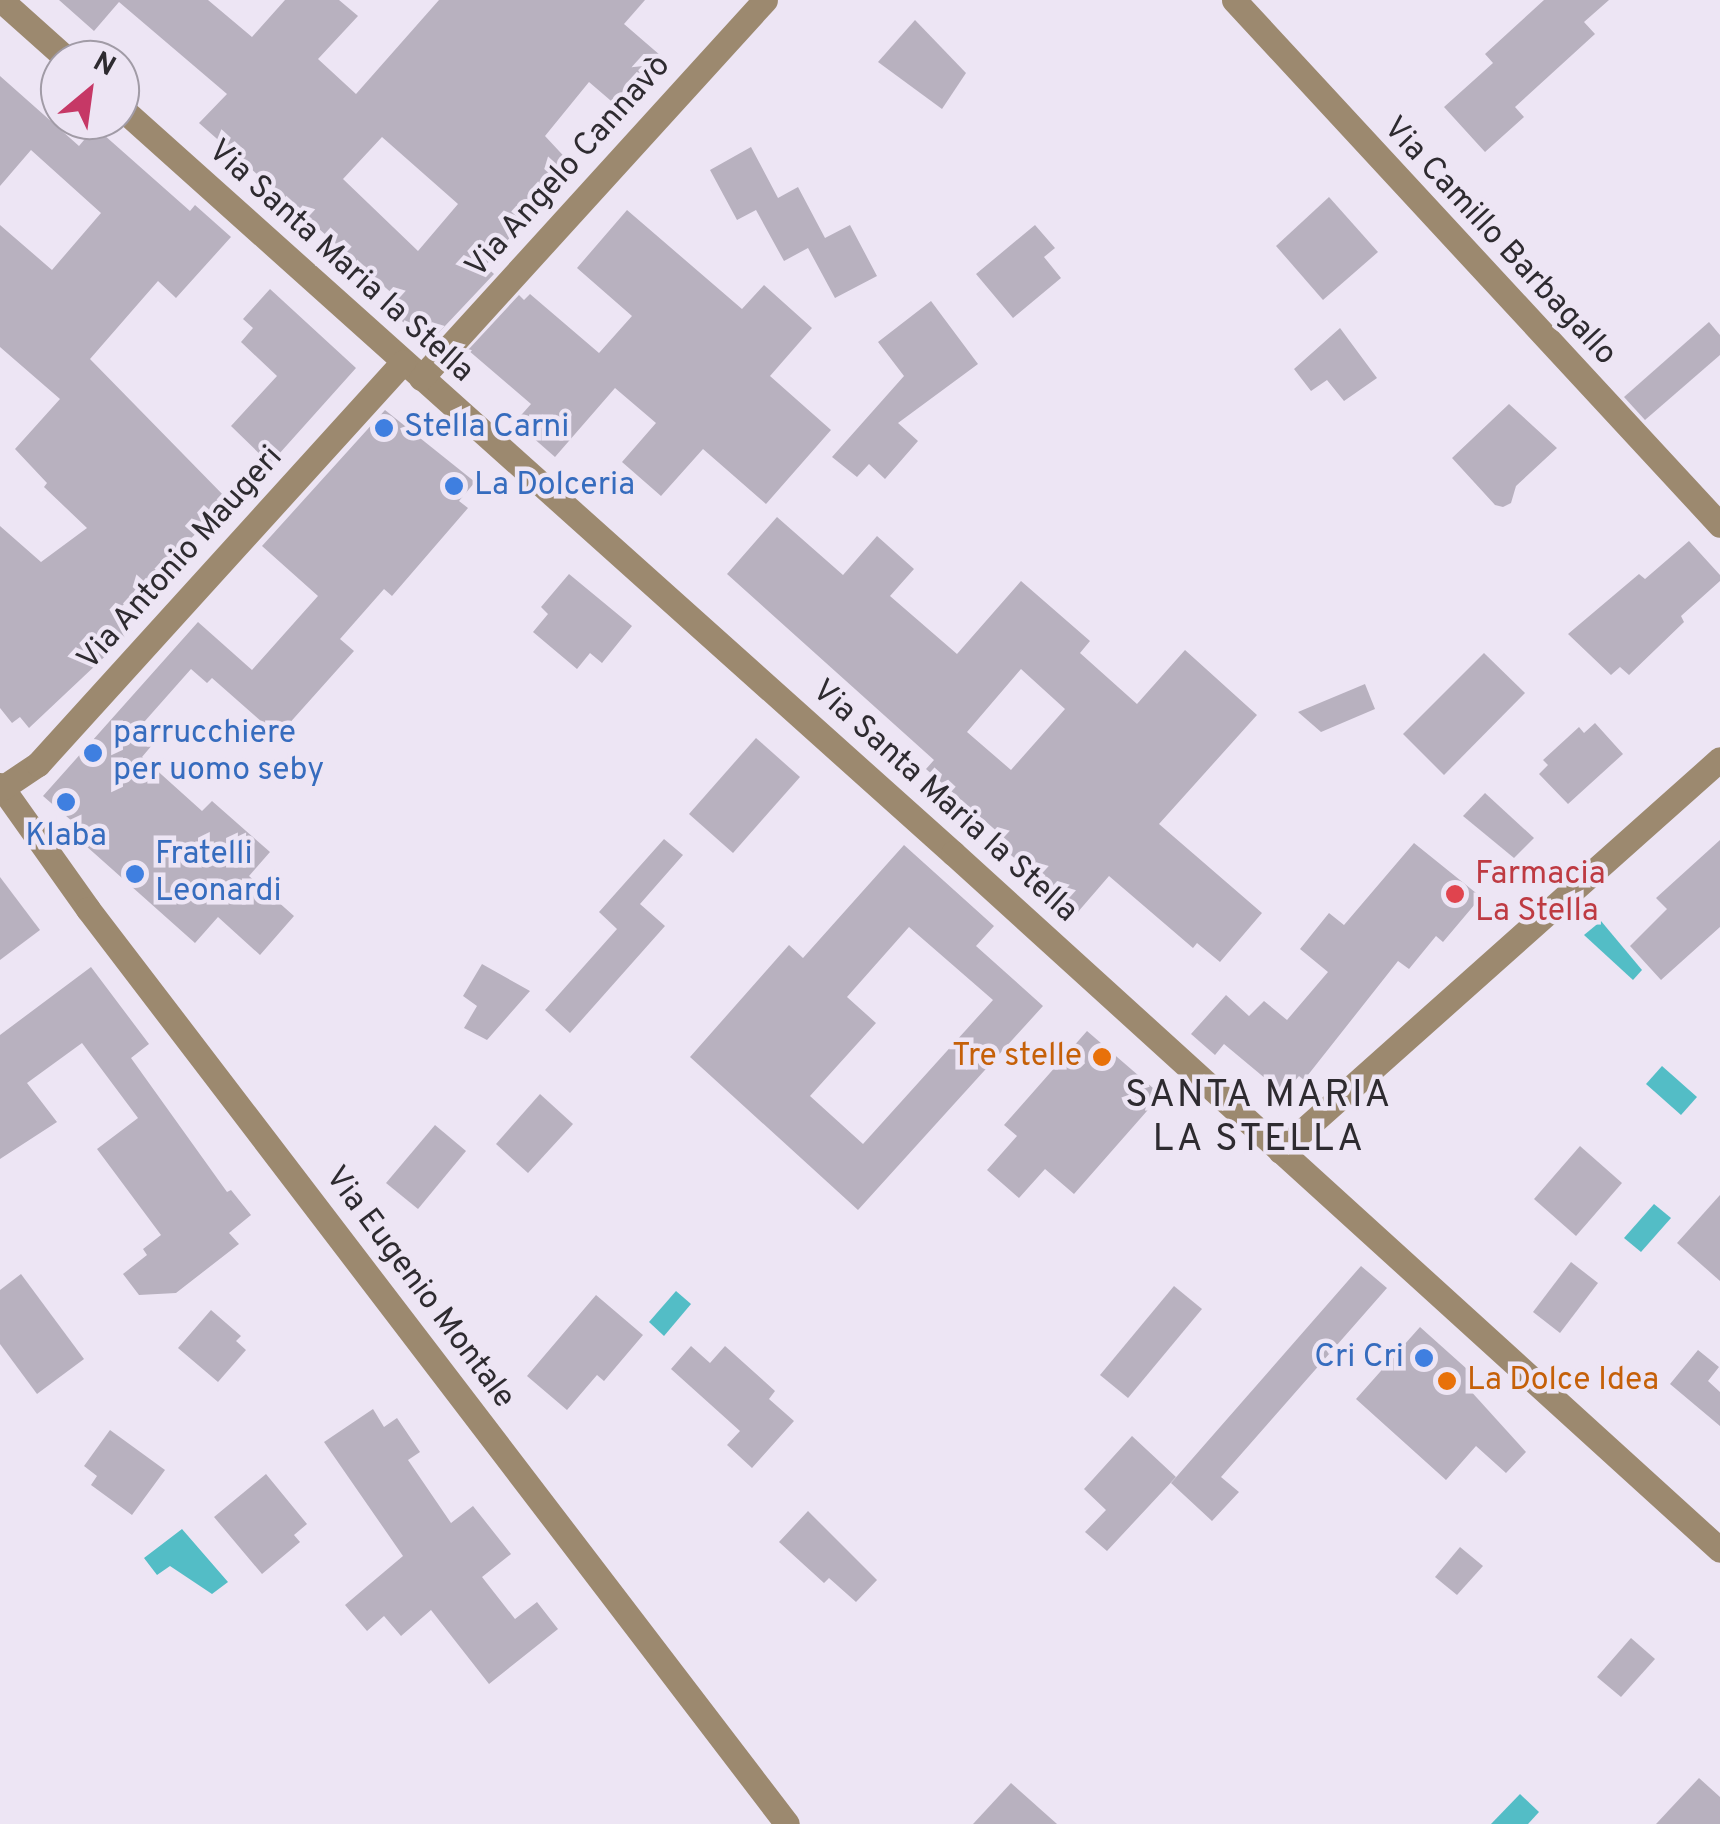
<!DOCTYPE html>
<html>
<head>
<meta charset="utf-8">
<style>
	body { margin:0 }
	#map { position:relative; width:1720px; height:1824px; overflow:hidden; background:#ede5f4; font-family:Overpass,sans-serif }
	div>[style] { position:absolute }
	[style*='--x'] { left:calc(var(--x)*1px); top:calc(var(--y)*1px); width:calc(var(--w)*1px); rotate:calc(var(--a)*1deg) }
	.water>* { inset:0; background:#53bdc6 }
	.building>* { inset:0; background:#b8b1bf }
	.minor>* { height:25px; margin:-12.5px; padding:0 12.5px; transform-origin:12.5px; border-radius:12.5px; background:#9c896f }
	.dots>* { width:28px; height:28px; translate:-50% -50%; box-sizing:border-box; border:5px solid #ede5f4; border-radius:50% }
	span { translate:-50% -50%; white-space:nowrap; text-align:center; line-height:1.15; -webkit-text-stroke:9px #ede5f4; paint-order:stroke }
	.street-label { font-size:32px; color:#2e2b30 }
	.shop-label { font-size:32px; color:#366cbe }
	.left { translate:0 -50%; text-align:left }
	.right { translate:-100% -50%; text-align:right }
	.health-label { font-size:32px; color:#be3a42 }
	.food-label { font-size:32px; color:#c56008 }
	.quarter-label { font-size:38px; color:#2e2b30; letter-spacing:2.5px }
	.north { position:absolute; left:40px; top:40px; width:100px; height:100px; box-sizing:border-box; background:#ede5f4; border:2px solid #a19ba6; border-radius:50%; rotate:29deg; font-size:28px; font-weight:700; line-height:40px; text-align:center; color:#2e2b30 }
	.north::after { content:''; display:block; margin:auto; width:35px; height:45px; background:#c63866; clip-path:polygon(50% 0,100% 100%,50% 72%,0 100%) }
</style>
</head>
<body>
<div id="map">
	<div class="water">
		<i style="clip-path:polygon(1601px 921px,1642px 970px,1633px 980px,1584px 935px)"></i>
		<i style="clip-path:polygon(1662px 1066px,1697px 1097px,1681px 1115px,1646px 1084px)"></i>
		<i style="clip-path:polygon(1654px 1204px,1671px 1218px,1641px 1252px,1624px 1238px)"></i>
		<i style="clip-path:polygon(676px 1291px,691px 1304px,664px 1336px,649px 1322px)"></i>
		<i style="clip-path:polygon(182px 1529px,228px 1582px,212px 1594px,170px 1566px,157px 1575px,144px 1558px)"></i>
		<i style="clip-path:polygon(1520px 1794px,1539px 1812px,1528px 1824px,1491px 1824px)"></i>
	</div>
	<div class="building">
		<i style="clip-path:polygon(evenodd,59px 0,208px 0,252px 37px,285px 0,339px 0,358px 16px,318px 59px,356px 94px,439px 0,645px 0,624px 24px,668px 62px,624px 112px,589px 82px,545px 136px,573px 166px,485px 266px,494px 274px,428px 344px,386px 307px,395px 296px,199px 123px,227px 94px,119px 2px,94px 31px,59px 0,382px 137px,458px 204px,418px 251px,343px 179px,382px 137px)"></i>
		<i style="clip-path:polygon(1544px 0,1609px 0,1584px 22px,1595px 34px,1515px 107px,1524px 117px,1485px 152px,1444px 107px,1493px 63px,1485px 54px)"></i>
		<i style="clip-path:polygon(915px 20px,966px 73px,942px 109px,878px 62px)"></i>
		<i style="clip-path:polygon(0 76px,79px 146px,95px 127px,190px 211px,195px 205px,231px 237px,176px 298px,158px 281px,90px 359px,229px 501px,118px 610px,133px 630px,29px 728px,20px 717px,12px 723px,0 708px,0 526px,41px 562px,87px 528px,44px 487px,47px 483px,15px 449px,60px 399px,0 347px,0 225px,52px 270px,101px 213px,31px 150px,0 186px)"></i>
		<i style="clip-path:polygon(751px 147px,778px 198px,798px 187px,825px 238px,850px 225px,877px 276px,835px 298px,808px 248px,784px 261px,756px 210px,737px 220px,710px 170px)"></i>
		<i style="clip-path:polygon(1329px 197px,1378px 252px,1323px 300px,1276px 246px)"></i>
		<i style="clip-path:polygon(627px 210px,742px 309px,764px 285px,812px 328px,770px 376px,831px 430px,766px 504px,703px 449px,661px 496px,622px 462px,656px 423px,615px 388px,555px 457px,515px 422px,531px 404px,468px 350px,519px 295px,524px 300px,530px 294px,599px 353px,632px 316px,577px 268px)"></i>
		<i style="clip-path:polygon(1035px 225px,1055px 248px,1044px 257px,1061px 278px,1013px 318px,976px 274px)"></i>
		<i style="clip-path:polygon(270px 289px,356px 368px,270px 464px,231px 426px,277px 376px,241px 342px,253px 328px,243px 319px)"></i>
		<i style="clip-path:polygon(931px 301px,978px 364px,898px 423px,918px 441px,885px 479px,869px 464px,857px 477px,832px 457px,904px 376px,878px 342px)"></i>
		<i style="clip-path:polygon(1709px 322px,1720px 335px,1720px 355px,1645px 420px,1624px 397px)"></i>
		<i style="clip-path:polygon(1340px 328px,1377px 378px,1344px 401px,1327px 380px,1311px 391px,1294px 369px)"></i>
		<i style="clip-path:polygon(1509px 404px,1557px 448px,1516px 486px,1511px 503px,1503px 507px,1495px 505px,1452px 458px)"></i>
		<i style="clip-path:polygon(385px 410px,475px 482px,459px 501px,468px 508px,392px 596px,384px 589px,340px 639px,354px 651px,278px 736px,212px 678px,207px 683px,191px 669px,137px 730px,153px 744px,142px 757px,202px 811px,212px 801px,270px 852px,249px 876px,294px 916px,260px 955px,218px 917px,195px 943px,67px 829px,73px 822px,43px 796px,198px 622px,252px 670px,318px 596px,262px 546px)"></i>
		<i style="clip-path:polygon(evenodd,777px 517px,843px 575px,877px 536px,914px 569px,890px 596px,957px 654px,1021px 581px,1090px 641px,1080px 653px,1137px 704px,1185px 650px,1257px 715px,1159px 824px,1262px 913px,1220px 962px,1197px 943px,1193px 948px,1109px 876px,1077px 913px,1003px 848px,1009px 842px,926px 769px,934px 760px,727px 574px,777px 517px,1021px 669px,1065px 709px,1011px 770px,967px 732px,1021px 669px)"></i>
		<i style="clip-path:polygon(1689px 541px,1720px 575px,1720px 581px,1681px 616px,1684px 622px,1629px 675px,1620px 667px,1611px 675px,1568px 634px,1639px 574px,1645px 579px)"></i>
		<i style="clip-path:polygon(569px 574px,632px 626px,602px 663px,590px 653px,577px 669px,533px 632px,548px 614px,541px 607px)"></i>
		<i style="clip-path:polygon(1484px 653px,1525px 693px,1444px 775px,1403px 734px)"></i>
		<i style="clip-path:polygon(1365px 684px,1375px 709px,1321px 732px,1298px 712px)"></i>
		<i style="clip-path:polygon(1595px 723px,1623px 754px,1568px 804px,1539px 774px,1548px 765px,1543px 760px,1579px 727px,1584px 733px)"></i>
		<i style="clip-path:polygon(756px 738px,800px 777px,733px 853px,689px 814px)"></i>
		<i style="clip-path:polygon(1485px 793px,1534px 838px,1514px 858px,1463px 816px)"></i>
		<i style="clip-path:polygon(664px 839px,683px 855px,640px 904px,665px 926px,570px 1033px,545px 1010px,617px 929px,599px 912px)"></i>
		<i style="clip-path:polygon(1720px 840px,1720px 927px,1661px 980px,1630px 946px,1667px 909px,1656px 898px)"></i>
		<i style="clip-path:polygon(1414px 843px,1481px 897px,1443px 942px,1436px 936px,1409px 969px,1398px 961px,1304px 1080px,1299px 1076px,1284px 1094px,1224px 1044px,1215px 1055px,1191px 1034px,1226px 995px,1249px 1016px,1264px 1001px,1287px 1020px,1328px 972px,1300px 949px,1329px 913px,1344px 925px)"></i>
		<i style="clip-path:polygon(evenodd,904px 845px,994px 926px,976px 946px,1043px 1006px,858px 1210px,690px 1057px,789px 945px,803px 958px,904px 845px,909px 927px,993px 1000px,863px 1144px,810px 1096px,876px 1023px,847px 997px,909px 927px)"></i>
		<i style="clip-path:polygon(0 877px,40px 930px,0 960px)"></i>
		<i style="clip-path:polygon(482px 964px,530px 991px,487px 1040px,464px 1028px,477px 1006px,463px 996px)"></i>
		<i style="clip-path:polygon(91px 967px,149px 1044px,131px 1058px,227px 1192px,231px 1190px,251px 1215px,229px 1233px,239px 1244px,176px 1293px,139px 1295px,123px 1274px,147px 1255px,143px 1249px,161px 1235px,97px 1149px,138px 1118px,82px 1043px,27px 1083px,57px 1122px,0 1159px,0 1035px)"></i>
		<i style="clip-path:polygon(1087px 1031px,1161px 1095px,1074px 1194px,1045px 1169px,1019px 1198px,987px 1170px,1017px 1136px,1004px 1125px)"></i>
		<i style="clip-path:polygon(540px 1094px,573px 1124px,528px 1173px,496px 1144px)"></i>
		<i style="clip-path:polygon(435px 1125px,466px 1151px,418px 1209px,386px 1183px)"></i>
		<i style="clip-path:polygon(1580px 1146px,1622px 1183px,1576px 1236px,1534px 1199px)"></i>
		<i style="clip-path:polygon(1720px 1195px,1720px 1281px,1677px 1243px)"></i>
		<i style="clip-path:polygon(1571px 1262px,1598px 1283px,1560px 1333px,1533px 1312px)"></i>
		<i style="clip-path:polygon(1361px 1266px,1387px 1288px,1221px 1477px,1239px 1492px,1212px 1521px,1171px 1483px)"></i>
		<i style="clip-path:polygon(21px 1274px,84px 1359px,37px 1394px,0 1344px,0 1290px)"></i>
		<i style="clip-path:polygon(1174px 1286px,1202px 1309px,1128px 1398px,1100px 1375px)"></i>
		<i style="clip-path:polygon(596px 1295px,643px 1335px,604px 1381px,597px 1375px,567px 1410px,527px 1376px)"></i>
		<i style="clip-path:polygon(211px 1310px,241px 1336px,236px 1341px,246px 1350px,218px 1382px,178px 1348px)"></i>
		<i style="clip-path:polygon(1420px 1327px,1477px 1378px,1468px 1388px,1526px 1452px,1506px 1473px,1476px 1446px,1446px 1480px,1356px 1399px)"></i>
		<i style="clip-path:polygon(691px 1346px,710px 1363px,725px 1346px,775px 1391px,769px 1399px,794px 1421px,752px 1468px,727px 1445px,740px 1431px,671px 1369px)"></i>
		<i style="clip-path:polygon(1698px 1350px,1719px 1367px,1708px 1381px,1720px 1392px,1720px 1426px,1670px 1384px)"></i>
		<i style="clip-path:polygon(373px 1409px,384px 1427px,397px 1418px,420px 1452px,408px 1460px,451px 1523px,473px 1506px,511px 1554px,482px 1577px,515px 1619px,537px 1602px,558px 1629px,489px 1684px,431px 1610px,401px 1636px,384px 1616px,367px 1631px,345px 1605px,403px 1556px,324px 1442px)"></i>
		<i style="clip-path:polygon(110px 1430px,165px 1470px,132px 1515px,91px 1485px,97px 1476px,84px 1466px)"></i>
		<i style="clip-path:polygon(1132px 1436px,1176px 1477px,1107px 1551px,1085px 1532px,1106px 1510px,1084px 1489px)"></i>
		<i style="clip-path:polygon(266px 1474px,307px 1524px,294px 1535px,300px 1542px,262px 1574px,214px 1517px)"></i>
		<i style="clip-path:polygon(808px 1511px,877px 1580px,856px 1602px,829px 1578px,824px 1583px,779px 1542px)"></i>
		<i style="clip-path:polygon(1460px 1547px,1483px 1566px,1457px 1595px,1435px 1577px)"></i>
		<i style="clip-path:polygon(1631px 1638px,1655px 1659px,1621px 1697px,1597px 1677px)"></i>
		<i style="clip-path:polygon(1699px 1778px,1720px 1797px,1720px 1824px,1656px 1824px)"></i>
		<i style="clip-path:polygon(1011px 1783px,1057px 1824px,973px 1824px)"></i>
	</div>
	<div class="minor">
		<i style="--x:1;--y:0;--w:90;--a:41.8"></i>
		<i style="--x:1234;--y:0;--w:715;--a:47.21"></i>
		<i style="--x:120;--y:107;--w:1118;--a:41.85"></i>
		<i style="--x:953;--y:853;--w:1036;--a:42.26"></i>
		<i style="--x:421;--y:378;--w:511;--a:-47.7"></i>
		<i style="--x:0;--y:785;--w:152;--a:54.6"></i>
		<i style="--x:88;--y:909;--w:1151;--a:52.62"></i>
		<i style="--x:2;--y:788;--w:43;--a:-33.7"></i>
		<i style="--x:38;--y:764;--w:543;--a:-47.76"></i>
		<i style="--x:1280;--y:1151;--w:589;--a:-41.7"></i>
	</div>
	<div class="dots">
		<i style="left:384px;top:428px;background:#3f7fe0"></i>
		<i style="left:454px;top:486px;background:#3f7fe0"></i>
		<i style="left:93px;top:753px;background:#3f7fe0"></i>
		<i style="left:66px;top:802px;background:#3f7fe0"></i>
		<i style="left:135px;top:874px;background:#3f7fe0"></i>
		<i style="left:1455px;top:894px;background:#e0444e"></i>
		<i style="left:1102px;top:1057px;background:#e8710a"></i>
		<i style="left:1424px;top:1358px;background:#3f7fe0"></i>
		<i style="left:1447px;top:1381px;background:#e8710a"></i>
	</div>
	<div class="street-label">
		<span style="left:569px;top:167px;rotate:-48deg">Via Angelo Cannavò</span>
		<span style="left:1499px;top:242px;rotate:47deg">Via Camillo Barbagallo</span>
		<span style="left:340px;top:262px;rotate:42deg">Via Santa Maria la Stella</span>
		<span style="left:181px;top:559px;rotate:-48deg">Via Antonio Maugeri</span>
		<span style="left:944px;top:802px;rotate:42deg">Via Santa Maria la Stella</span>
		<span style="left:419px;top:1288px;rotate:53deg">Via Eugenio Montale</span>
	</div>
	<div class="shop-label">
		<span class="left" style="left:404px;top:428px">Stella Carni</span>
		<span class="left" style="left:474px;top:486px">La Dolceria</span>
		<span class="left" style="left:113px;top:753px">parrucchiere<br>per uomo seby</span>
		<span style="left:66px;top:837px">Klaba</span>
		<span class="left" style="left:155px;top:874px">Fratelli<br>Leonardi</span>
		<span class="right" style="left:1404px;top:1358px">Cri Cri</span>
	</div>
	<div class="health-label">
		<span class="left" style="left:1475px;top:894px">Farmacia<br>La Stella</span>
	</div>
	<div class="food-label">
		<span class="right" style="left:1082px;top:1057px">Tre stelle</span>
		<span class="left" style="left:1467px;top:1381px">La Dolce Idea</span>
	</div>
	<div class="quarter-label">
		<span style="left:1259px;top:1119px">SANTA MARIA<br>LA STELLA</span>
	</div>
	<div class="north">N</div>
</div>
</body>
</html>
